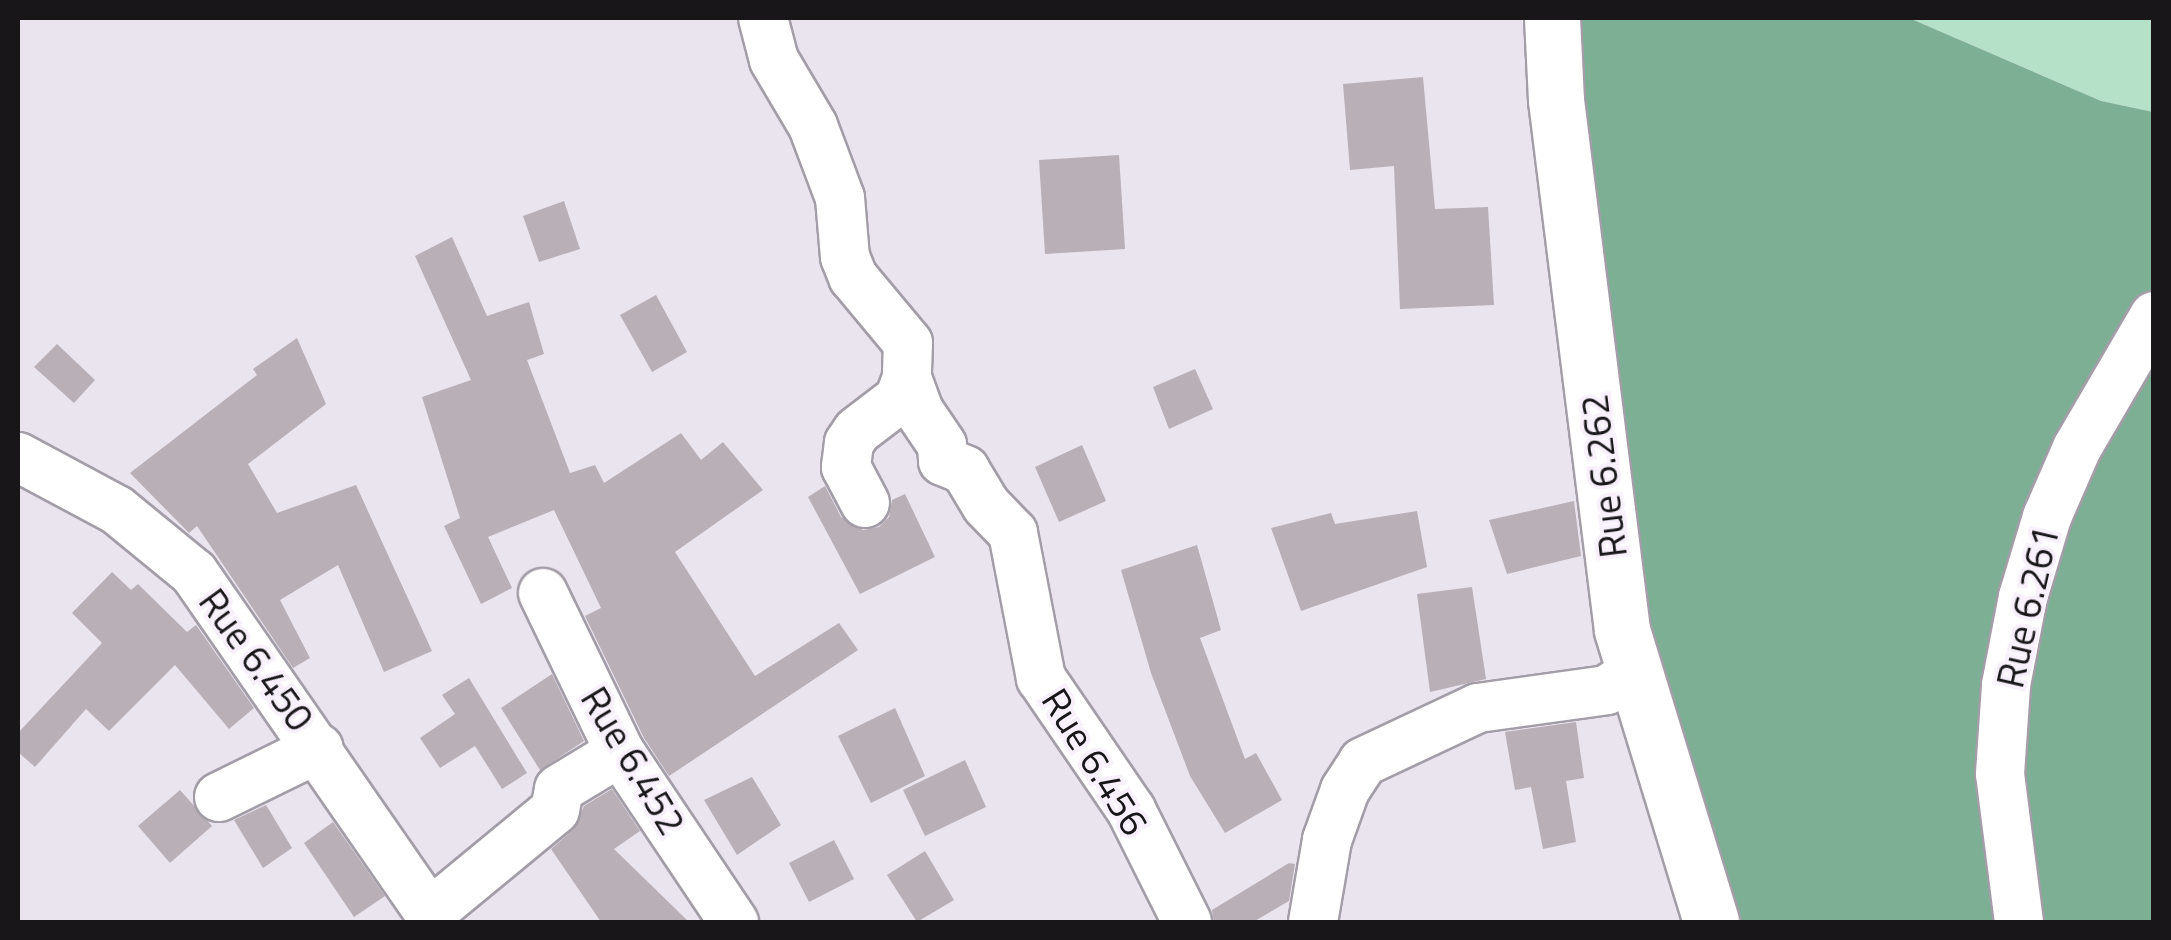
<!DOCTYPE html>
<html>
<head>
<meta charset="utf-8">
<style>
	body { margin:0 }
	#map { position:relative; width:2171px; height:940px; overflow:hidden; background:#eae4ef; font-family:"Titillium Web",sans-serif }
	div>[style] { position:absolute }
	[style*='--x'] { left:calc(var(--x)*1px); top:calc(var(--y)*1px); width:calc(var(--w)*1px); rotate:calc(var(--a)*1deg) }
	.green>* { inset:0; background:#b4e1c8 }
	.forest>* { inset:0; background:#7daf94 }
	.building>* { inset:0; background:#b9afb7 }
	.roads { filter:drop-shadow(2px 0 #a39da7) drop-shadow(-2px 0 #a39da7) drop-shadow(0 2px #a39da7) drop-shadow(0 -2px #a39da7) }
	.minor>* { height:48px; margin:-24px; padding:0 24px; transform-origin:24px; border-radius:24px; background:#fff }
	.tertiary>* { height:55px; margin:-27.5px; padding:0 27.5px; transform-origin:27.5px; border-radius:27.5px; background:#fff }
	span { translate:-50% -50%; white-space:nowrap; text-align:center; line-height:1.15; -webkit-text-stroke:8px #f8f1fc; paint-order:stroke }
	.street-label { font-size:38px; color:#181619 }
	.frame { position:absolute; inset:0; border:20px solid #181619; pointer-events:none }
</style>
</head>
<body>
<div id="map">
	<div class="green">
		<i style="clip-path:polygon(1909px 18px,2153px 18px,2153px 112px,2101px 101px)"></i>
	</div>
	<div class="forest">
		<i style="clip-path:polygon(1552px 18px,1909px 18px,2101px 101px,2153px 112px,2153px 922px,1711px 922px,1661px 768px)"></i>
	</div>
	<div class="building">
		<i style="clip-path:polygon(1423px 77px,1435px 209px,1488px 207px,1494px 305px,1400px 309px,1394px 166px,1350px 170px,1343px 84px)"></i>
		<i style="clip-path:polygon(1119px 155px,1125px 249px,1045px 254px,1039px 160px)"></i>
		<i style="clip-path:polygon(564px 201px,580px 249px,539px 262px,523px 216px)"></i>
		<i style="clip-path:polygon(452px 237px,487px 316px,529px 302px,544px 354px,527px 360px,570px 473px,595px 465px,604px 483px,681px 433px,701px 460px,723px 442px,763px 490px,675px 552px,755px 676px,839px 623px,858px 650px,669px 776px,644px 738px,585px 616px,601px 608px,554px 510px,488px 537px,512px 588px,481px 604px,444px 526px,460px 518px,422px 397px,471px 380px,415px 256px)"></i>
		<i style="clip-path:polygon(656px 295px,687px 352px,652px 372px,620px 315px)"></i>
		<i style="clip-path:polygon(297px 338px,326px 404px,248px 464px,277px 513px,356px 485px,432px 651px,384px 672px,338px 565px,280px 600px,310px 658px,293px 668px,197px 526px,189px 533px,130px 473px,257px 375px,253px 369px)"></i>
		<i style="clip-path:polygon(57px 344px,95px 380px,74px 403px,34px 367px)"></i>
		<i style="clip-path:polygon(1195px 369px,1213px 409px,1169px 429px,1153px 387px)"></i>
		<i style="clip-path:polygon(1082px 445px,1106px 501px,1059px 522px,1035px 467px)"></i>
		<i style="clip-path:polygon(825px 486px,841px 517px,863px 530px,879px 527px,889px 517px,892px 500px,905px 494px,935px 557px,860px 594px,808px 497px)"></i>
		<i style="clip-path:polygon(1574px 501px,1581px 556px,1507px 574px,1489px 520px)"></i>
		<i style="clip-path:polygon(1417px 511px,1427px 567px,1301px 611px,1271px 528px,1331px 513px,1335px 524px)"></i>
		<i style="clip-path:polygon(1197px 545px,1221px 630px,1200px 638px,1245px 759px,1256px 753px,1282px 800px,1225px 833px,1190px 776px,1151px 673px,1121px 570px)"></i>
		<i style="clip-path:polygon(112px 572px,131px 590px,138px 584px,187px 632px,196px 625px,254px 708px,229px 729px,175px 665px,109px 731px,86px 709px,35px 767px,18px 752px,18px 733px,102px 643px,72px 613px)"></i>
		<i style="clip-path:polygon(1472px 587px,1486px 679px,1430px 692px,1417px 594px)"></i>
		<i style="clip-path:polygon(552px 674px,584px 741px,540px 770px,501px 708px)"></i>
		<i style="clip-path:polygon(469px 678px,527px 773px,502px 789px,475px 746px,440px 768px,420px 738px,455px 714px,442px 695px)"></i>
		<i style="clip-path:polygon(895px 708px,925px 776px,871px 803px,838px 736px)"></i>
		<i style="clip-path:polygon(1576px 722px,1584px 778px,1566px 781px,1576px 842px,1543px 849px,1531px 787px,1515px 790px,1505px 732px)"></i>
		<i style="clip-path:polygon(965px 760px,986px 807px,925px 836px,903px 790px)"></i>
		<i style="clip-path:polygon(752px 777px,781px 825px,737px 855px,704px 800px)"></i>
		<i style="clip-path:polygon(612px 789px,640px 831px,614px 849px,689px 922px,601px 922px,551px 849px,573px 830px,584px 806px)"></i>
		<i style="clip-path:polygon(180px 790px,212px 826px,170px 863px,138px 826px)"></i>
		<i style="clip-path:polygon(266px 805px,292px 848px,263px 868px,234px 820px)"></i>
		<i style="clip-path:polygon(333px 822px,385px 896px,354px 917px,304px 843px)"></i>
		<i style="clip-path:polygon(834px 840px,854px 879px,809px 902px,789px 863px)"></i>
		<i style="clip-path:polygon(925px 851px,954px 900px,917px 922px,887px 875px)"></i>
		<i style="clip-path:polygon(1289px 863px,1295px 864px,1289px 901px,1253px 922px,1214px 922px,1212px 910px)"></i>
	</div>
	<div class="roads">
		<div class="minor">
			<i style="--x:763;--y:18;--w:43;--a:75.3"></i>
			<i style="--x:774;--y:60;--w:77;--a:59.4"></i>
			<i style="--x:813;--y:126;--w:77;--a:69.4"></i>
			<i style="--x:840;--y:198;--w:59;--a:85.2"></i>
			<i style="--x:845;--y:257;--w:22;--a:68"></i>
			<i style="--x:853;--y:277;--w:86;--a:50.2"></i>
			<i style="--x:908;--y:343;--w:35;--a:92"></i>
			<i style="--x:907;--y:378;--w:35;--a:70"></i>
			<i style="--x:919;--y:411;--w:41;--a:55.9"></i>
			<i style="--x:942;--y:445;--w:16;--a:86"></i>
			<i style="--x:943;--y:461;--w:24;--a:22"></i>
			<i style="--x:965;--y:470;--w:41;--a:59"></i>
			<i style="--x:986;--y:505;--w:39;--a:46"></i>
			<i style="--x:1013;--y:533;--w:148;--a:79.1"></i>
			<i style="--x:1041;--y:678;--w:160;--a:55.7"></i>
			<i style="--x:1131;--y:810;--w:125;--a:63.4"></i>
			<i style="--x:18;--y:457;--w:112;--a:28.2"></i>
			<i style="--x:117;--y:510;--w:99;--a:39.3"></i>
			<i style="--x:194;--y:573;--w:425;--a:55.3"></i>
			<i style="--x:865;--y:503;--w:41;--a:-117.8"></i>
			<i style="--x:846;--y:467;--w:24;--a:-83"></i>
			<i style="--x:849;--y:443;--w:14;--a:-56"></i>
			<i style="--x:857;--y:431;--w:53;--a:-37.3"></i>
			<i style="--x:899;--y:399;--w:22;--a:-69"></i>
			<i style="--x:543;--y:593;--w:177;--a:64.2"></i>
			<i style="--x:620;--y:752;--w:205;--a:56.2"></i>
			<i style="--x:219;--y:797;--w:111;--a:-26.1"></i>
			<i style="--x:429;--y:914;--w:163;--a:-39.5"></i>
			<i style="--x:555;--y:810;--w:21;--a:-79"></i>
			<i style="--x:559;--y:789;--w:71;--a:-31.2"></i>
			<i style="--x:1313;--y:922;--w:83;--a:-80.3"></i>
			<i style="--x:1327;--y:840;--w:53;--a:-70.2"></i>
			<i style="--x:1345;--y:790;--w:33;--a:-57"></i>
			<i style="--x:1363;--y:762;--w:127;--a:-25.2"></i>
			<i style="--x:1478;--y:708;--w:130;--a:-7.9"></i>
			<i style="--x:1607;--y:690;--w:34;--a:-34"></i>
			<i style="--x:2019;--y:922;--w:149;--a:-97.3"></i>
			<i style="--x:2000;--y:774;--w:89;--a:-86.1"></i>
			<i style="--x:2006;--y:685;--w:90;--a:-79.1"></i>
			<i style="--x:2023;--y:597;--w:84;--a:-73.3"></i>
			<i style="--x:2047;--y:517;--w:75;--a:-66.5"></i>
			<i style="--x:2077;--y:448;--w:153;--a:-59.7"></i>
		</div>
		<div class="tertiary">
			<i style="--x:1552;--y:18;--w:82;--a:87.2"></i>
			<i style="--x:1556;--y:100;--w:534;--a:82.9"></i>
			<i style="--x:1622;--y:630;--w:305;--a:73"></i>
		</div>
	</div>
	<div class="street-label">
		<span style="left:1604px;top:476px;rotate:-97deg">Rue 6.262</span>
		<span style="left:2028px;top:607px;rotate:-77deg">Rue 6.261</span>
		<span style="left:256px;top:660px;rotate:54deg">Rue 6.450</span>
		<span style="left:633px;top:761px;rotate:59deg">Rue 6.452</span>
		<span style="left:1095px;top:762px;rotate:58deg">Rue 6.456</span>
	</div>
	<div class="frame"></div>
</div>
</body>
</html>
